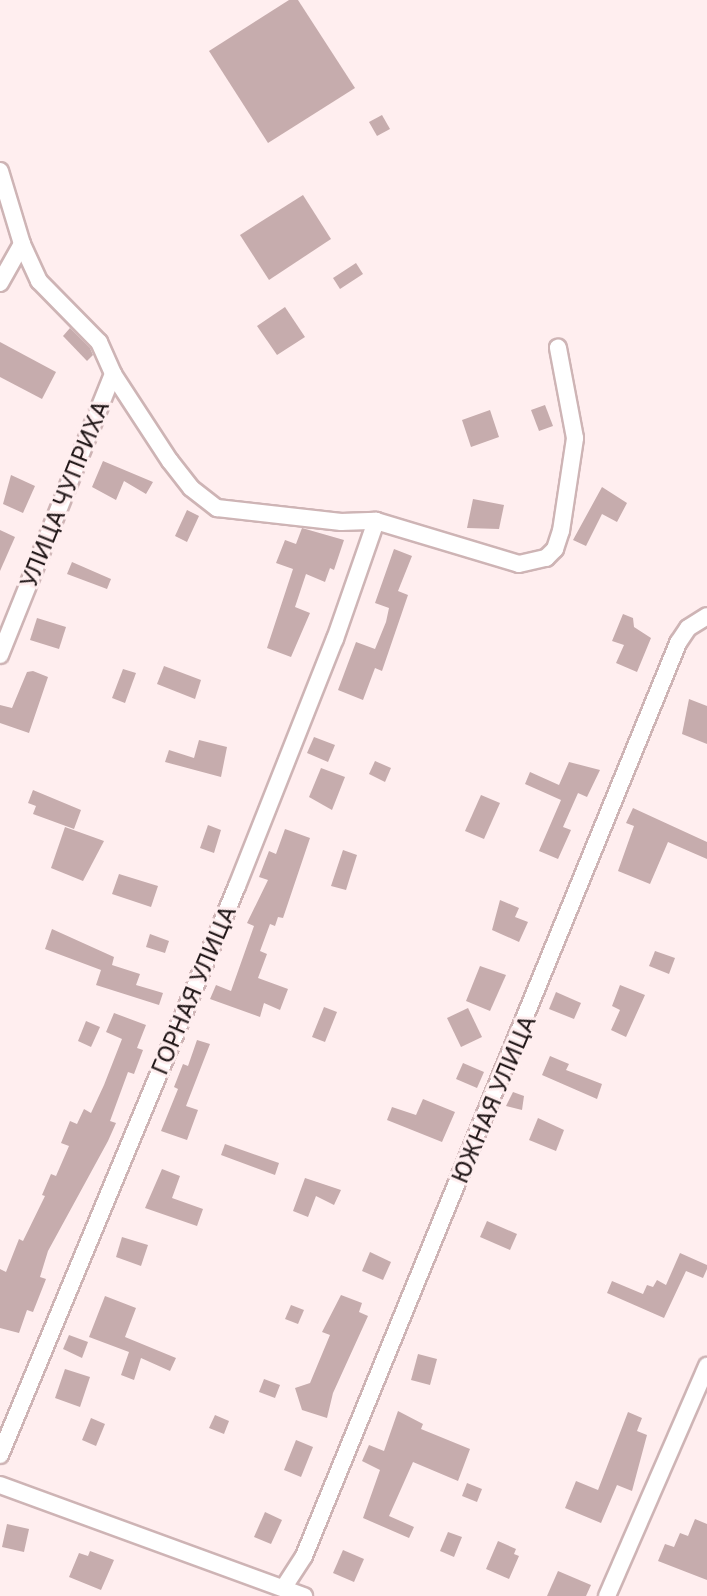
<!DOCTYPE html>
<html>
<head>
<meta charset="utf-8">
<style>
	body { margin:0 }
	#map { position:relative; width:707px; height:1596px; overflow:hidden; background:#ffeeef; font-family:"Golos Text",sans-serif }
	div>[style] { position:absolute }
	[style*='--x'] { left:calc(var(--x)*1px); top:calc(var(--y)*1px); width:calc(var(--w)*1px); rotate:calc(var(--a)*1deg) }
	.building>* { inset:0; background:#c6acad }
	.roads { filter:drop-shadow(2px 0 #ceb4b5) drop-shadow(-2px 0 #ceb4b5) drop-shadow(0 2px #ceb4b5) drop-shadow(0 -2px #ceb4b5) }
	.minor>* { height:16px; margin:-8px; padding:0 8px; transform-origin:8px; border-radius:8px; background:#fff }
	span { translate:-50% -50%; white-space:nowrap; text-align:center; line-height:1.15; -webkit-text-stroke:6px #ffeeef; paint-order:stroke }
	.street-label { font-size:23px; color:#23191a }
</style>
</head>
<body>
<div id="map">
	<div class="building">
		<i style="clip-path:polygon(289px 0,298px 0,355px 88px,268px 143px,209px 51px)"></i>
		<i style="clip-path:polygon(382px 115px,390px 129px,377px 136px,369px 122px)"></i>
		<i style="clip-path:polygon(303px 195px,331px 239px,269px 280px,240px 235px)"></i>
		<i style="clip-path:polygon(356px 263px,363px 274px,340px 289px,333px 278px)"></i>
		<i style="clip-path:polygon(285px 307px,305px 337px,277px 355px,257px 326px)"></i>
		<i style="clip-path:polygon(70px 328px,90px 348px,93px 355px,87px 361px,63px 336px)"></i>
		<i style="clip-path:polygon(0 342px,56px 372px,42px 399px,0 377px)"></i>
		<i style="clip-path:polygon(545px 405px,553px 426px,539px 431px,531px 410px)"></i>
		<i style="clip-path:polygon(490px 410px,499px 437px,471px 447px,462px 420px)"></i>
		<i style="clip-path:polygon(103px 461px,153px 482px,146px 494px,124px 481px,116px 500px,92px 487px)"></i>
		<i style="clip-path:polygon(11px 475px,35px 486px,23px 513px,3px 504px)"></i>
		<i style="clip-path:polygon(602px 487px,627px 503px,617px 522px,602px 514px,586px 546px,573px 540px)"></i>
		<i style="clip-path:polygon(473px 499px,504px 505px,499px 529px,467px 528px)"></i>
		<i style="clip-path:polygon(187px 510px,199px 516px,187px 542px,175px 536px)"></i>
		<i style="clip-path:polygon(302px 528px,344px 540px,334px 570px,330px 568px,325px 582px,306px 574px,295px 607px,310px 613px,291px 657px,267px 648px,293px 569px,276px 563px,285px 540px,296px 544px)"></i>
		<i style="clip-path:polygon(0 530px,15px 537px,0 571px)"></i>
		<i style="clip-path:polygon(394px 549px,412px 556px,398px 591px,408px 595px,382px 671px,375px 668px,363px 700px,338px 690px,356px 642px,375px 649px,386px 622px,389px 608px,375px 603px)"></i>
		<i style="clip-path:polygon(72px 562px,111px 579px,107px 589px,67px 574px)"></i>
		<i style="clip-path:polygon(623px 614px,633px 618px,634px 627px,651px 638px,637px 672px,616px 663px,624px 645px,612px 641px)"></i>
		<i style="clip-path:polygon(37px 618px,66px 627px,59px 649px,30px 640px)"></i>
		<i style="clip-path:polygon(164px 666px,201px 680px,195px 699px,157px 684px)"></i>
		<i style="clip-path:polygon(123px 669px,136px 673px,125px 703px,112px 698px)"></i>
		<i style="clip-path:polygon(33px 671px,48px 677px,29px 733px,0 723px,0 705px,12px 708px,27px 672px)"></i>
		<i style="clip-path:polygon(689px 699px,707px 706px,707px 744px,682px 734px)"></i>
		<i style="clip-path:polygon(314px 737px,335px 745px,328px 762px,307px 753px)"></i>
		<i style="clip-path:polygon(199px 740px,227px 747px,221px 777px,165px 762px,169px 750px,194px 758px)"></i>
		<i style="clip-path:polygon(375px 761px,391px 768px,385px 782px,369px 774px)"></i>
		<i style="clip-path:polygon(569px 762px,600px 770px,587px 797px,578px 793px,563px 827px,571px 830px,558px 859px,539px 851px,561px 800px,525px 784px,530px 772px,559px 785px)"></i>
		<i style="clip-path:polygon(321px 768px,345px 777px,332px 810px,309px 797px)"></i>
		<i style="clip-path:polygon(33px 790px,81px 810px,74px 829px,33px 814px,36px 806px,28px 803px)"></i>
		<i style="clip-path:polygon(481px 795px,500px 803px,484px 839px,465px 831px)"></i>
		<i style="clip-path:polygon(633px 808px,707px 842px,707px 859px,668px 842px,650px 884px,618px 871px,634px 826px,626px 823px)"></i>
		<i style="clip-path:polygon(208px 825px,221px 830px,214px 853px,200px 848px)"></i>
		<i style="clip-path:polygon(65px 827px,104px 841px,83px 881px,51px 868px)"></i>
		<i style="clip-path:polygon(285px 829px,310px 838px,283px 918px,278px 917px,275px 926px,270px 924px,260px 951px,267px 954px,258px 978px,288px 989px,280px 1010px,264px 1003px,260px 1017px,210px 999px,216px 985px,231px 991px,254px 926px,247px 923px,268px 880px,259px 877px,269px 851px,276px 854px)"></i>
		<i style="clip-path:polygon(343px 850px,357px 855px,346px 890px,331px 886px)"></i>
		<i style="clip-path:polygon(119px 874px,158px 886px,151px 907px,112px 894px)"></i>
		<i style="clip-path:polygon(500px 900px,519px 908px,515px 917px,528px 922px,519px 942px,492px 930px)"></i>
		<i style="clip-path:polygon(52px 929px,114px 957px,112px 965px,140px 974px,136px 985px,163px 993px,159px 1005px,96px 985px,101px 970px,45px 949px)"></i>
		<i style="clip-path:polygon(150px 934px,169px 941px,165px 953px,146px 947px)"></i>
		<i style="clip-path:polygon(655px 951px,675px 958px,669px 974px,649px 966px)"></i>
		<i style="clip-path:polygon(480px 966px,506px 975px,490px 1011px,466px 1001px)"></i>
		<i style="clip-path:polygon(620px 985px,645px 995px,626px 1037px,611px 1030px,620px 1010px,612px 1006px)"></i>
		<i style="clip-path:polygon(556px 992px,581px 1003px,574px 1019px,549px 1009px)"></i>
		<i style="clip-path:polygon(324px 1007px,337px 1012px,325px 1042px,312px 1037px)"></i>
		<i style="clip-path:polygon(468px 1008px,482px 1037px,461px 1047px,447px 1018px)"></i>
		<i style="clip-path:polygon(114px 1013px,146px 1025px,137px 1048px,143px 1050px,134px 1074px,128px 1072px,110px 1121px,116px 1123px,108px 1141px,48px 1251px,40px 1277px,46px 1279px,33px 1312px,27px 1310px,19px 1333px,0 1328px,0 1269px,6px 1272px,19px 1239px,23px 1241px,45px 1196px,42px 1195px,51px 1174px,56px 1176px,69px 1146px,61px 1143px,70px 1121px,77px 1124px,84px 1109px,91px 1113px,104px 1085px,122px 1039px,106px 1032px)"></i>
		<i style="clip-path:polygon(86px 1021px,100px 1027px,91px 1047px,78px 1041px)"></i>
		<i style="clip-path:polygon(197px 1040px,210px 1044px,186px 1106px,198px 1110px,187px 1140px,161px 1131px,178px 1089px,174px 1087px,183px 1064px,188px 1066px)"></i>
		<i style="clip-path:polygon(550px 1056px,569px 1064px,566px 1070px,602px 1084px,597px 1099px,542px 1075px)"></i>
		<i style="clip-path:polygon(463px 1063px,484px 1072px,477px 1088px,456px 1079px)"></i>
		<i style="clip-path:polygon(513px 1092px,524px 1096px,522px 1110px,506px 1106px)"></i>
		<i style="clip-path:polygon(423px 1099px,455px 1112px,442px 1142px,387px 1120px,392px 1107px,416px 1115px)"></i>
		<i style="clip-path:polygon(538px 1118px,564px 1130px,556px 1151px,529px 1140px)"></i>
		<i style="clip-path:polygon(225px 1144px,279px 1163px,275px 1175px,221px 1155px)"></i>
		<i style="clip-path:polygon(162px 1169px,180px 1176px,172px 1198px,203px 1209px,197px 1226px,145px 1208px)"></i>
		<i style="clip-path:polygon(305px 1178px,341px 1190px,334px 1205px,316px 1196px,308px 1217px,293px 1211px)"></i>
		<i style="clip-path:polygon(487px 1221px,517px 1234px,510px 1250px,480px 1237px)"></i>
		<i style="clip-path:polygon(122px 1237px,148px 1245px,141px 1266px,116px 1257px)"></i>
		<i style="clip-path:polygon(370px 1252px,391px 1262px,383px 1280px,362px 1271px)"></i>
		<i style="clip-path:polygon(680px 1253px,707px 1265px,707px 1269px,703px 1278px,686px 1271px,664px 1318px,607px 1293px,612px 1281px,643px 1294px,647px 1285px,653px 1287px,657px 1280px,666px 1285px)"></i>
		<i style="clip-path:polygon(341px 1295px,362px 1303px,359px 1312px,368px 1316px,333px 1393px,327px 1418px,302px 1410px,295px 1388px,310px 1383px,330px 1335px,322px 1332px)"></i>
		<i style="clip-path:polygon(105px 1296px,136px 1308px,125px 1337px,176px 1358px,170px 1371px,141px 1358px,134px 1380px,121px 1375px,129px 1352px,89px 1337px)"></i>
		<i style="clip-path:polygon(291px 1305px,304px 1310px,298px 1324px,285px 1319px)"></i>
		<i style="clip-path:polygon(69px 1335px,88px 1342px,82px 1358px,63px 1349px)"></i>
		<i style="clip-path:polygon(418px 1354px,437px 1359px,430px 1385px,411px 1380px)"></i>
		<i style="clip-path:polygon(65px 1369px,90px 1377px,80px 1407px,55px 1398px)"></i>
		<i style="clip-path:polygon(264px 1379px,280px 1385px,275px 1398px,259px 1392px)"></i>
		<i style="clip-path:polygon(398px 1411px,423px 1424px,421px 1429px,470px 1449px,458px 1481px,413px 1462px,389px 1516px,414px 1527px,409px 1538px,363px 1518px,380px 1470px,362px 1461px,369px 1445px,384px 1451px)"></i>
		<i style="clip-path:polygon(628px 1412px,642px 1418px,637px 1431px,647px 1435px,632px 1491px,617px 1485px,601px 1523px,565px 1508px,576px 1481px,598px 1490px)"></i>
		<i style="clip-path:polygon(215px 1415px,229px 1421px,224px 1434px,209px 1428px)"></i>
		<i style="clip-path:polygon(91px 1418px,105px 1424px,96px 1446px,82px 1440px)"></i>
		<i style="clip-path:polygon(296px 1440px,313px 1447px,301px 1477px,284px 1470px)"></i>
		<i style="clip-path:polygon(467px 1483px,482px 1489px,477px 1502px,462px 1496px)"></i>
		<i style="clip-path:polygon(265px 1512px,282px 1520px,271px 1544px,254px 1537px)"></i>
		<i style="clip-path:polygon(695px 1519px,707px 1524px,707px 1580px,658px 1561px,665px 1544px,674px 1547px,680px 1533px,688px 1536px)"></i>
		<i style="clip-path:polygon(7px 1524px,29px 1529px,24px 1552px,2px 1547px)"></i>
		<i style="clip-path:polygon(448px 1532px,462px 1537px,454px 1557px,440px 1551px)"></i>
		<i style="clip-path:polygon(498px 1541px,516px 1549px,514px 1554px,519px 1556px,509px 1579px,486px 1569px)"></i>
		<i style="clip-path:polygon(343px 1550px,364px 1559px,354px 1582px,333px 1573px)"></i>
		<i style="clip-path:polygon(90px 1551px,114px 1560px,101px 1590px,69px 1577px,79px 1553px,88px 1556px)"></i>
		<i style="clip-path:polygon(558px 1571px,591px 1585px,586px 1596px,547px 1596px)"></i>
	</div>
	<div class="roads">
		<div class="minor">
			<i style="--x:0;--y:171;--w:76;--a:73.2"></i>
			<i style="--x:22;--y:244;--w:41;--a:65.3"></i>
			<i style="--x:39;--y:281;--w:86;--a:45.5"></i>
			<i style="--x:99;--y:342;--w:35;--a:66"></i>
			<i style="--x:113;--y:374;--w:104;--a:56.8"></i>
			<i style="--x:170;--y:461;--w:34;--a:52"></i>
			<i style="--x:191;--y:488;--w:33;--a:38"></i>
			<i style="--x:217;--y:508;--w:125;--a:6.4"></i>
			<i style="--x:341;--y:522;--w:35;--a:-2"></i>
			<i style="--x:376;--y:521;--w:149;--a:16.7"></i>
			<i style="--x:519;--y:564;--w:28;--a:-13"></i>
			<i style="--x:546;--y:558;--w:13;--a:-45"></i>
			<i style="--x:555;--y:549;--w:19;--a:-72"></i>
			<i style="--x:561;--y:531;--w:94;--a:-81.4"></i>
			<i style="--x:575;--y:438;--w:92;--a:-100.7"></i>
			<i style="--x:0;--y:283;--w:45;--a:-60.6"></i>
			<i style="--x:0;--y:655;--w:303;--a:-68.1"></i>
			<i style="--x:0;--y:1455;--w:616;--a:-67.39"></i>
			<i style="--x:237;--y:886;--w:266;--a:-68.4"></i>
			<i style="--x:335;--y:639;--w:125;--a:-70.8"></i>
			<i style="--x:0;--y:1485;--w:324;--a:20.1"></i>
			<i style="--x:284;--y:1587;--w:37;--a:-57"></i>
			<i style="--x:304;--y:1556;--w:987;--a:-67.72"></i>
			<i style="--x:678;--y:643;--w:18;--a:-56"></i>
			<i style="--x:688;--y:628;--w:22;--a:-32"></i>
			<i style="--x:607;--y:1596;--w:251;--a:-66.5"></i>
		</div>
	</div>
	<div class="street-label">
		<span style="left:64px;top:494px;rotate:-68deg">УЛИЦА ЧУПРИХА</span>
		<span style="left:193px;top:990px;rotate:-67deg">ГОРНАЯ УЛИЦА</span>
		<span style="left:493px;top:1099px;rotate:-67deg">ЮЖНАЯ УЛИЦА</span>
	</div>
</div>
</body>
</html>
